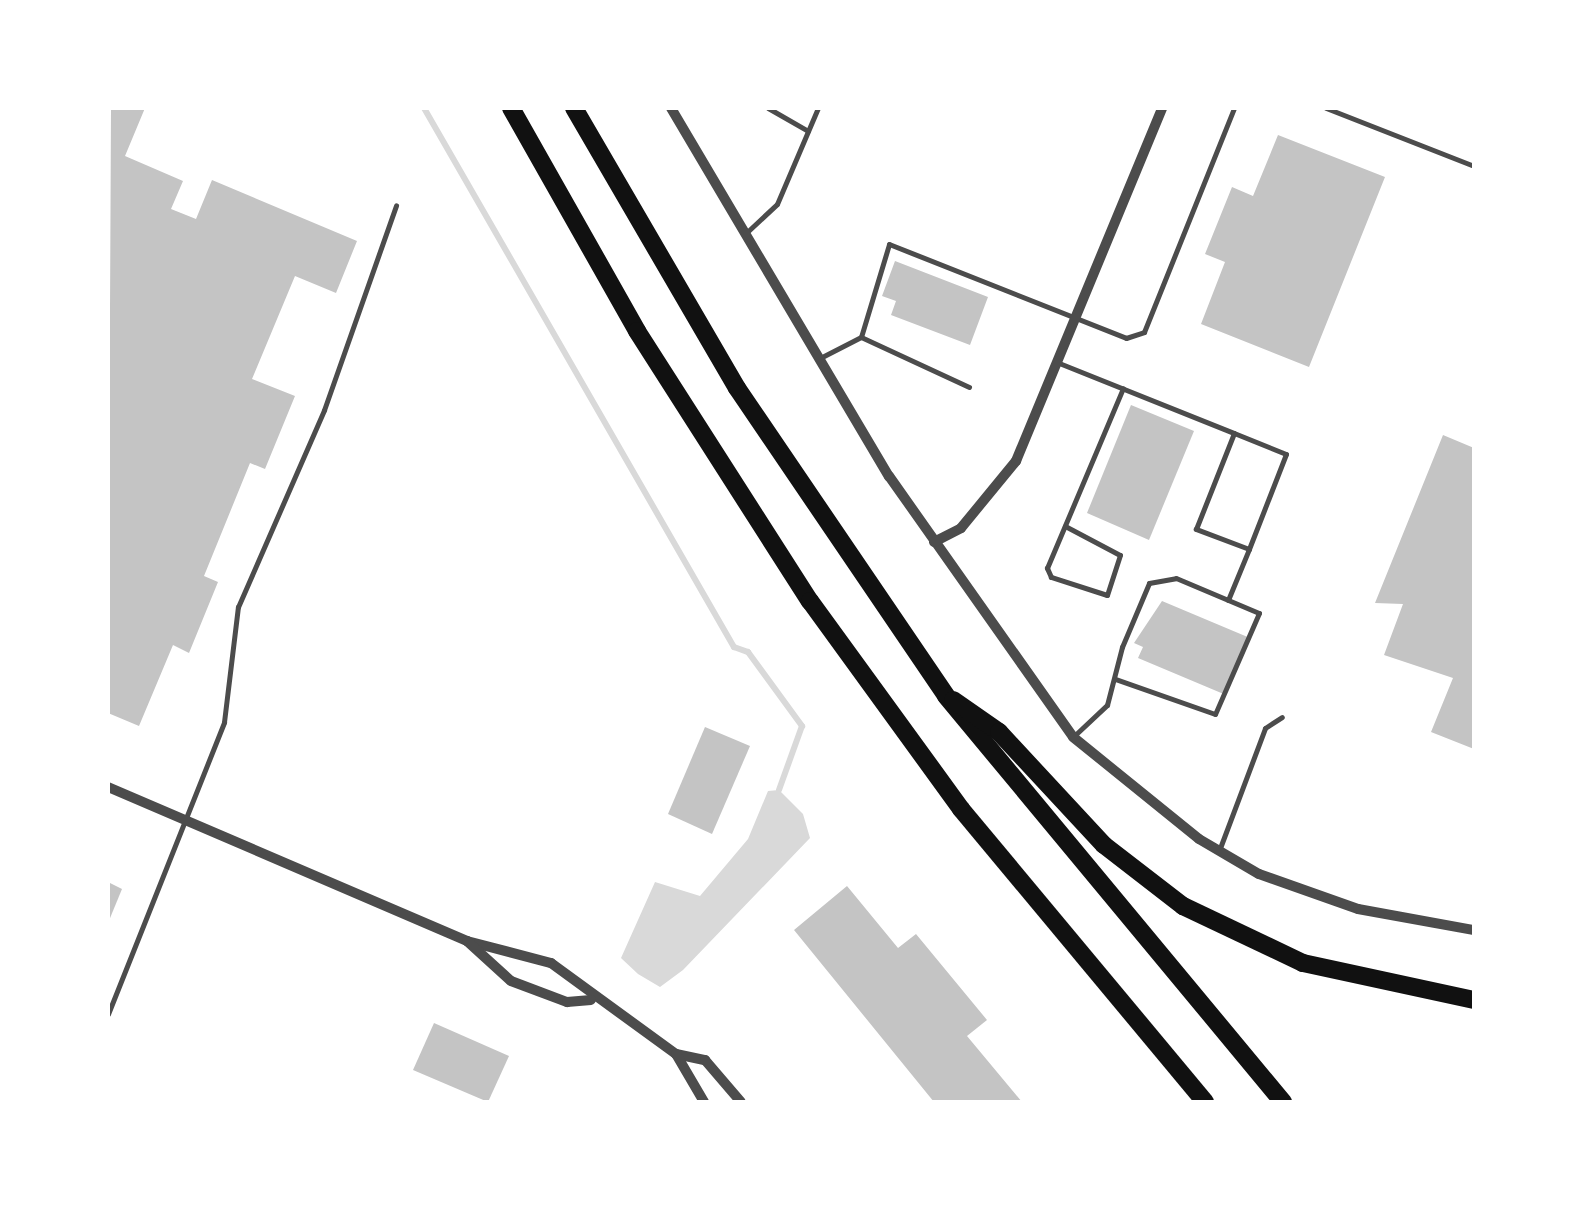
<!DOCTYPE html>
<html>
<head>
<meta charset="utf-8">
<style>
	body { margin:0 }
	#map { position:relative; width:1582px; height:1210px; overflow:hidden; background:#fff; font-family:"Archivo Narrow",sans-serif }
	div>[style] { position:absolute }
	[style*='--x'] { left:calc(var(--x)*1px); top:calc(var(--y)*1px); width:calc(var(--w)*1px); rotate:calc(var(--a)*1deg) }
	.water>* { inset:0; background:#d9d9d9 }
	.stream>* { height:6px; margin:-3px; padding:0 3px; transform-origin:3px; border-radius:3px; background:#d9d9d9 }
	.building>* { inset:0; background:#c4c4c4 }
	.service>* { height:5px; margin:-2.5px; padding:0 2.5px; transform-origin:2.5px; border-radius:2.5px; background:#4c4c4c }
	.minor>* { height:10px; margin:-5px; padding:0 5px; transform-origin:5px; border-radius:5px; background:#4c4c4c }
	.motorway>* { height:18px; margin:-9px; padding:0 9px; transform-origin:9px; border-radius:9px; background:#111 }
	span { translate:-50% -50%; white-space:nowrap; text-align:center; line-height:1.15; -webkit-text-stroke:8px #fff; paint-order:stroke }
	.frame { position:absolute; inset:0; border:110px solid #fff; pointer-events:none }
</style>
</head>
<body>
<div id="map">
	<div class="water">
		<i style="clip-path:polygon(779px 790px,803px 814px,810px 838px,683px 970px,660px 987px,638px 974px,621px 958px,655px 882px,700px 896px,748px 839px,768px 791px)"></i>
	</div>
	<div class="stream">
		<i style="--x:424;--y:108;--w:622;--a:60.1"></i>
		<i style="--x:734;--y:647;--w:15;--a:20"></i>
		<i style="--x:748;--y:652;--w:92;--a:53.9"></i>
		<i style="--x:802;--y:726;--w:68;--a:109.8"></i>
	</div>
	<div class="building">
		<i style="clip-path:polygon(111px 108px,145px 108px,125px 156px,183px 181px,171px 209px,196px 219px,212px 180px,357px 241px,336px 293px,295px 276px,252px 379px,295px 396px,265px 469px,250px 463px,204px 576px,218px 582px,189px 653px,173px 645px,139px 726px,108px 713px)"></i>
		<i style="clip-path:polygon(1278px 135px,1385px 177px,1309px 367px,1201px 324px,1225px 262px,1205px 254px,1232px 187px,1253px 196px)"></i>
		<i style="clip-path:polygon(895px 261px,988px 297px,970px 345px,891px 315px,896px 301px,882px 296px)"></i>
		<i style="clip-path:polygon(1131px 405px,1194px 431px,1149px 540px,1087px 513px)"></i>
		<i style="clip-path:polygon(1443px 435px,1474px 448px,1474px 749px,1431px 732px,1453px 678px,1384px 655px,1403px 604px,1375px 603px)"></i>
		<i style="clip-path:polygon(1162px 601px,1250px 638px,1226px 695px,1138px 658px,1143px 647px,1134px 643px)"></i>
		<i style="clip-path:polygon(705px 727px,750px 746px,712px 834px,668px 814px)"></i>
		<i style="clip-path:polygon(108px 882px,122px 889px,108px 923px)"></i>
		<i style="clip-path:polygon(847px 886px,898px 948px,916px 934px,987px 1020px,967px 1036px,1022px 1102px,934px 1102px,794px 930px)"></i>
		<i style="clip-path:polygon(434px 1023px,509px 1056px,488px 1102px,413px 1070px)"></i>
	</div>
	<div class="service">
		<i style="--x:768;--y:108;--w:46;--a:29.9"></i>
		<i style="--x:1326;--y:108;--w:159;--a:21.4"></i>
		<i style="--x:746;--y:233;--w:42;--a:-43.1"></i>
		<i style="--x:777;--y:204;--w:104;--a:-66.9"></i>
		<i style="--x:861;--y:337;--w:97;--a:-73.2"></i>
		<i style="--x:889;--y:244;--w:255;--a:21.6"></i>
		<i style="--x:1126;--y:338;--w:19;--a:-18"></i>
		<i style="--x:1144;--y:332;--w:241;--a:-68.1"></i>
		<i style="--x:820;--y:358;--w:46;--a:-27.1"></i>
		<i style="--x:861;--y:337;--w:119;--a:24.8"></i>
		<i style="--x:1059;--y:363;--w:188;--a:21.8"></i>
		<i style="--x:1234;--y:433;--w:56;--a:22"></i>
		<i style="--x:1286;--y:454;--w:102;--a:111.3"></i>
		<i style="--x:1249;--y:549;--w:57;--a:-159.3"></i>
		<i style="--x:1196;--y:529;--w:103;--a:-68.4"></i>
		<i style="--x:1065;--y:526;--w:62;--a:27.8"></i>
		<i style="--x:1120;--y:555;--w:42;--a:108"></i>
		<i style="--x:1107;--y:595;--w:59;--a:-162.2"></i>
		<i style="--x:1051;--y:577;--w:10;--a:-114"></i>
		<i style="--x:1047;--y:568;--w:195;--a:-67.1"></i>
		<i style="--x:1228;--y:600;--w:55;--a:-67.6"></i>
		<i style="--x:1075;--y:735;--w:44;--a:-43.2"></i>
		<i style="--x:1107;--y:705;--w:60;--a:-75.5"></i>
		<i style="--x:1122;--y:647;--w:69;--a:-67.1"></i>
		<i style="--x:1149;--y:583;--w:27;--a:-10"></i>
		<i style="--x:1176;--y:578;--w:90;--a:22.9"></i>
		<i style="--x:1259;--y:613;--w:110;--a:113.5"></i>
		<i style="--x:1215;--y:714;--w:106;--a:-160.7"></i>
		<i style="--x:1220;--y:848;--w:128;--a:-69.4"></i>
		<i style="--x:1265;--y:728;--w:20;--a:-33"></i>
		<i style="--x:108;--y:1014;--w:314;--a:-68.3"></i>
		<i style="--x:224;--y:722;--w:116;--a:-83.1"></i>
		<i style="--x:238;--y:607;--w:215;--a:-66.4"></i>
		<i style="--x:324;--y:410;--w:217;--a:-70.6"></i>
	</div>
	<div class="minor">
		<i style="--x:671;--y:108;--w:428;--a:59.4"></i>
		<i style="--x:889;--y:476;--w:319;--a:54.8"></i>
		<i style="--x:1073;--y:737;--w:162;--a:39"></i>
		<i style="--x:1199;--y:839;--w:69;--a:30.3"></i>
		<i style="--x:1259;--y:874;--w:105;--a:19.5"></i>
		<i style="--x:1358;--y:909;--w:118;--a:10.3"></i>
		<i style="--x:934;--y:542;--w:30;--a:-27"></i>
		<i style="--x:961;--y:528;--w:87;--a:-50.6"></i>
		<i style="--x:1016;--y:461;--w:382;--a:-67.5"></i>
		<i style="--x:108;--y:787;--w:391;--a:23.2"></i>
		<i style="--x:467;--y:941;--w:87;--a:14.7"></i>
		<i style="--x:551;--y:963;--w:155;--a:36.1"></i>
		<i style="--x:676;--y:1054;--w:30;--a:12"></i>
		<i style="--x:705;--y:1060;--w:55;--a:49.4"></i>
		<i style="--x:467;--y:941;--w:59;--a:42.3"></i>
		<i style="--x:511;--y:981;--w:60;--a:20.6"></i>
		<i style="--x:567;--y:1002;--w:24;--a:-5"></i>
		<i style="--x:676;--y:1054;--w:56;--a:59.7"></i>
	</div>
	<div class="motorway">
		<i style="--x:511;--y:108;--w:256;--a:60.5"></i>
		<i style="--x:637;--y:331;--w:321;--a:57.4"></i>
		<i style="--x:810;--y:601;--w:257;--a:54"></i>
		<i style="--x:961;--y:809;--w:381;--a:50.2"></i>
		<i style="--x:574;--y:108;--w:324;--a:59.8"></i>
		<i style="--x:737;--y:388;--w:372;--a:55.8"></i>
		<i style="--x:946;--y:696;--w:528;--a:50.31"></i>
		<i style="--x:953;--y:700;--w:56;--a:34.8"></i>
		<i style="--x:999;--y:732;--w:154;--a:47.1"></i>
		<i style="--x:1104;--y:845;--w:100;--a:37.7"></i>
		<i style="--x:1183;--y:906;--w:133;--a:25.4"></i>
		<i style="--x:1303;--y:963;--w:175;--a:12.2"></i>
	</div>
	<div class="frame"></div>
</div>
</body>
</html>
